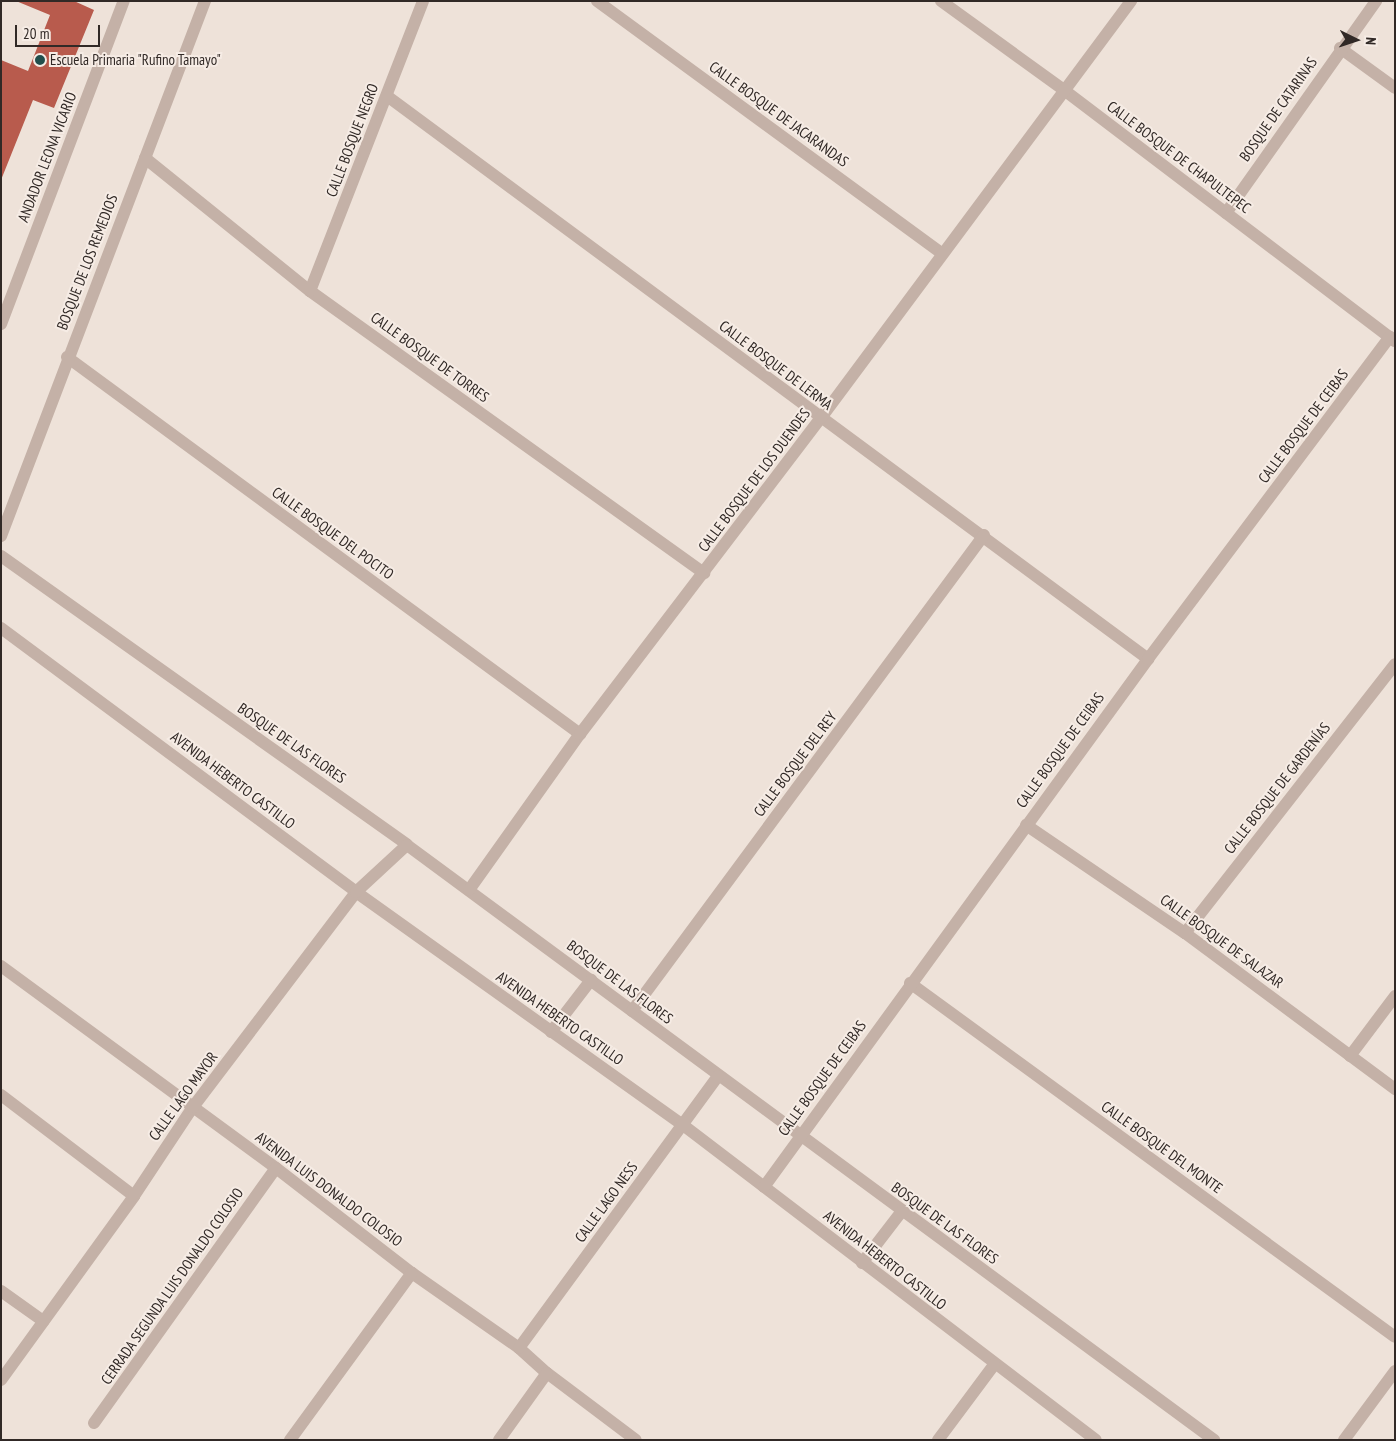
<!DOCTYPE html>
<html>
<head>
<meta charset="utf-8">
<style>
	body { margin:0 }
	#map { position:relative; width:1396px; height:1441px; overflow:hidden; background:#eee2d9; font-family:"PT Sans Narrow",sans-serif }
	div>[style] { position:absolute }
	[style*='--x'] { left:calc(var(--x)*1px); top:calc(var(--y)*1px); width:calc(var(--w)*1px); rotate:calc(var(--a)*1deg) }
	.building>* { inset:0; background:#b85b4d }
	.pedestrian>* { height:12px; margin:-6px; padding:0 6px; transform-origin:6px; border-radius:6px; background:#c4b1a7 }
	.minor>* { height:12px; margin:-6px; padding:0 6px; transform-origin:6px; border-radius:6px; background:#c4b1a7 }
	.tertiary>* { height:12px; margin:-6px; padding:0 6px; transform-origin:6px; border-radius:6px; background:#c4b1a7 }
	.dots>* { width:14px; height:14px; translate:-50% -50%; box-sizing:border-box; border:2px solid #f6ece5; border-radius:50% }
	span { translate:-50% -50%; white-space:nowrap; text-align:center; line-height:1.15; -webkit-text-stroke:4px #f6ece5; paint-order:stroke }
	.poi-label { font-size:15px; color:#312926 }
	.left { translate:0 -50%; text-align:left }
	.street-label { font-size:15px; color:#312926 }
	.frame { position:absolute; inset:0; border:2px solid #312926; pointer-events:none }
	.north { position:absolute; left:1331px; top:15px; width:50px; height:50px; -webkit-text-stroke:4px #f6ece5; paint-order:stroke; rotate:94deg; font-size:14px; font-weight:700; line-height:20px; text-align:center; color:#312926 }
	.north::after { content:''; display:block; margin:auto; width:18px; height:22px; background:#312926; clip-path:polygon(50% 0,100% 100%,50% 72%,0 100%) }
	.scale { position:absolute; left:15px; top:25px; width:85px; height:22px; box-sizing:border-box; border:2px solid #312926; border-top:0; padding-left:6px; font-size:15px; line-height:18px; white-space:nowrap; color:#312926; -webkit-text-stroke:4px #f6ece5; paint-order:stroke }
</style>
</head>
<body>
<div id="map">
	<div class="building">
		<i style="clip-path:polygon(16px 1px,74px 1px,94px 10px,54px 108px,33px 100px,1px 180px,1px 60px,28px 71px,50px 15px)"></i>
	</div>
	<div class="pedestrian">
		<i style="--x:1;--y:324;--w:346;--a:-69.2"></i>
	</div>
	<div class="minor">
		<i style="--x:597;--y:1;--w:426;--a:36.2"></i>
		<i style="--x:941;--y:1;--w:152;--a:35.9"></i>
		<i style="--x:1064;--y:90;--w:415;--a:37.2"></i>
		<i style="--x:1340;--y:48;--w:68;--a:36"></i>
		<i style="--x:387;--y:96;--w:947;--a:36.49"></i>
		<i style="--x:145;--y:158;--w:212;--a:38.9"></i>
		<i style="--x:310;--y:291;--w:485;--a:35.6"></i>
		<i style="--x:1226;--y:213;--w:260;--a:-54.7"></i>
		<i style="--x:310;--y:291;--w:311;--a:-68.7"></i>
		<i style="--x:67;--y:357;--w:637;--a:36.31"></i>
		<i style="--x:1;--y:556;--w:498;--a:35.4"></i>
		<i style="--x:407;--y:845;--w:1003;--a:36.4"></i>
		<i style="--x:1;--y:628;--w:442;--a:36.6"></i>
		<i style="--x:356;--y:892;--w:402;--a:35.5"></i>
		<i style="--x:683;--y:1125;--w:519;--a:37.33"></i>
		<i style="--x:1026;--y:825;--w:192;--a:34.2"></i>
		<i style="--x:1185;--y:933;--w:262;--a:36.6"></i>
		<i style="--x:469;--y:890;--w:191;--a:-54.6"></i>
		<i style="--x:580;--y:734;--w:397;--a:-52.7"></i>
		<i style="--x:821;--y:418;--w:520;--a:-53.37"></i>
		<i style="--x:1185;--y:933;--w:341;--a:-52"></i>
		<i style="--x:1;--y:966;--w:341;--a:36.3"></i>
		<i style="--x:276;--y:1168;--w:172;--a:37.7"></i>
		<i style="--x:412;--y:1273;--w:131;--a:35"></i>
		<i style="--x:519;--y:1348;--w:38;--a:42"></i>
		<i style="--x:547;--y:1373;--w:111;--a:37"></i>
		<i style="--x:910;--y:983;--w:600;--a:36.13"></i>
		<i style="--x:632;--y:1011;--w:592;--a:-53.52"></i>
		<i style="--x:551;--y:1032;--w:66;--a:-52.4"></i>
		<i style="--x:1350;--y:1056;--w:75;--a:-53.1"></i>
		<i style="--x:1;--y:1095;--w:167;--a:37.2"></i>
		<i style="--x:764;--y:1187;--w:653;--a:-53.97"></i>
		<i style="--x:1148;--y:659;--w:403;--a:-53.1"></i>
		<i style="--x:862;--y:1263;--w:66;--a:-52.4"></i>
		<i style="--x:1;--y:1291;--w:52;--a:35.5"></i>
		<i style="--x:519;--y:1348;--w:337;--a:-53.8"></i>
		<i style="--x:1;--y:1380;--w:227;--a:-54.1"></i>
		<i style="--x:134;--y:1196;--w:107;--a:-56.5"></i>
		<i style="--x:193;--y:1107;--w:270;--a:-52.8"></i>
		<i style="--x:356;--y:892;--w:69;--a:-42.7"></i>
		<i style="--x:94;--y:1423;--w:313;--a:-54.5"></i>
		<i style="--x:290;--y:1440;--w:207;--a:-53.9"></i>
		<i style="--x:499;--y:1440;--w:82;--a:-54.4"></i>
		<i style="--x:938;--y:1440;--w:94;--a:-53.3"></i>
		<i style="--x:1344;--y:1440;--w:86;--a:-53.5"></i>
	</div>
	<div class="tertiary">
		<i style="--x:1;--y:536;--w:573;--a:-69.13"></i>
	</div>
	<div class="dots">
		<i style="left:40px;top:60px;background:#214e4c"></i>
	</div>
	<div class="poi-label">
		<span class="left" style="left:50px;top:60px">Escuela Primaria "Rufino Tamayo"</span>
	</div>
	<div class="street-label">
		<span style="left:1278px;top:109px;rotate:-55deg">BOSQUE DE CATARINAS</span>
		<span style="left:779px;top:114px;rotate:36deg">CALLE BOSQUE DE JACARANDAS</span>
		<span style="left:352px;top:140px;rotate:-69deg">CALLE BOSQUE NEGRO</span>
		<span style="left:47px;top:157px;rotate:-69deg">ANDADOR LEONA VICARIO</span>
		<span style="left:1179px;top:157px;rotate:37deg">CALLE BOSQUE DE CHAPULTEPEC</span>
		<span style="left:87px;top:262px;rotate:-69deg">BOSQUE DE LOS REMEDIOS</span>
		<span style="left:430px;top:357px;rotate:36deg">CALLE BOSQUE DE TORRES</span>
		<span style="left:776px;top:365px;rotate:37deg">CALLE BOSQUE DE LERMA</span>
		<span style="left:1303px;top:426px;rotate:-53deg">CALLE BOSQUE DE CEIBAS</span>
		<span style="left:754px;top:480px;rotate:-53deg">CALLE BOSQUE DE LOS DUENDES</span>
		<span style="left:333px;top:533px;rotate:36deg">CALLE BOSQUE DEL POCITO</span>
		<span style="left:292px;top:743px;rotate:35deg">BOSQUE DE LAS FLORES</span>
		<span style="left:1060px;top:750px;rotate:-54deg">CALLE BOSQUE DE CEIBAS</span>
		<span style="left:795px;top:764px;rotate:-53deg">CALLE BOSQUE DEL REY</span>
		<span style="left:233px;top:780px;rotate:37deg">AVENIDA HEBERTO CASTILLO</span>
		<span style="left:1277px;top:788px;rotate:-52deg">CALLE BOSQUE DE GARDENÍAS</span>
		<span style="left:1222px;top:941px;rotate:36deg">CALLE BOSQUE DE SALAZAR</span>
		<span style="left:620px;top:982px;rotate:37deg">BOSQUE DE LAS FLORES</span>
		<span style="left:560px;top:1018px;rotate:35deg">AVENIDA HEBERTO CASTILLO</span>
		<span style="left:822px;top:1078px;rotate:-54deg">CALLE BOSQUE DE CEIBAS</span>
		<span style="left:183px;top:1096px;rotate:-54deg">CALLE LAGO MAYOR</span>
		<span style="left:1162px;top:1147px;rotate:36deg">CALLE BOSQUE DEL MONTE</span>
		<span style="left:329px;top:1189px;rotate:37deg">AVENIDA LUIS DONALDO COLOSIO</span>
		<span style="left:606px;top:1202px;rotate:-54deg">CALLE LAGO NESS</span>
		<span style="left:945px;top:1223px;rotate:36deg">BOSQUE DE LAS FLORES</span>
		<span style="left:885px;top:1260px;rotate:38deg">AVENIDA HEBERTO CASTILLO</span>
		<span style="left:172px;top:1286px;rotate:-55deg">CERRADA SEGUNDA LUIS DONALDO COLOSIO</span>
	</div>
	<div class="frame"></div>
	<div class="north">N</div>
	<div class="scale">20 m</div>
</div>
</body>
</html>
